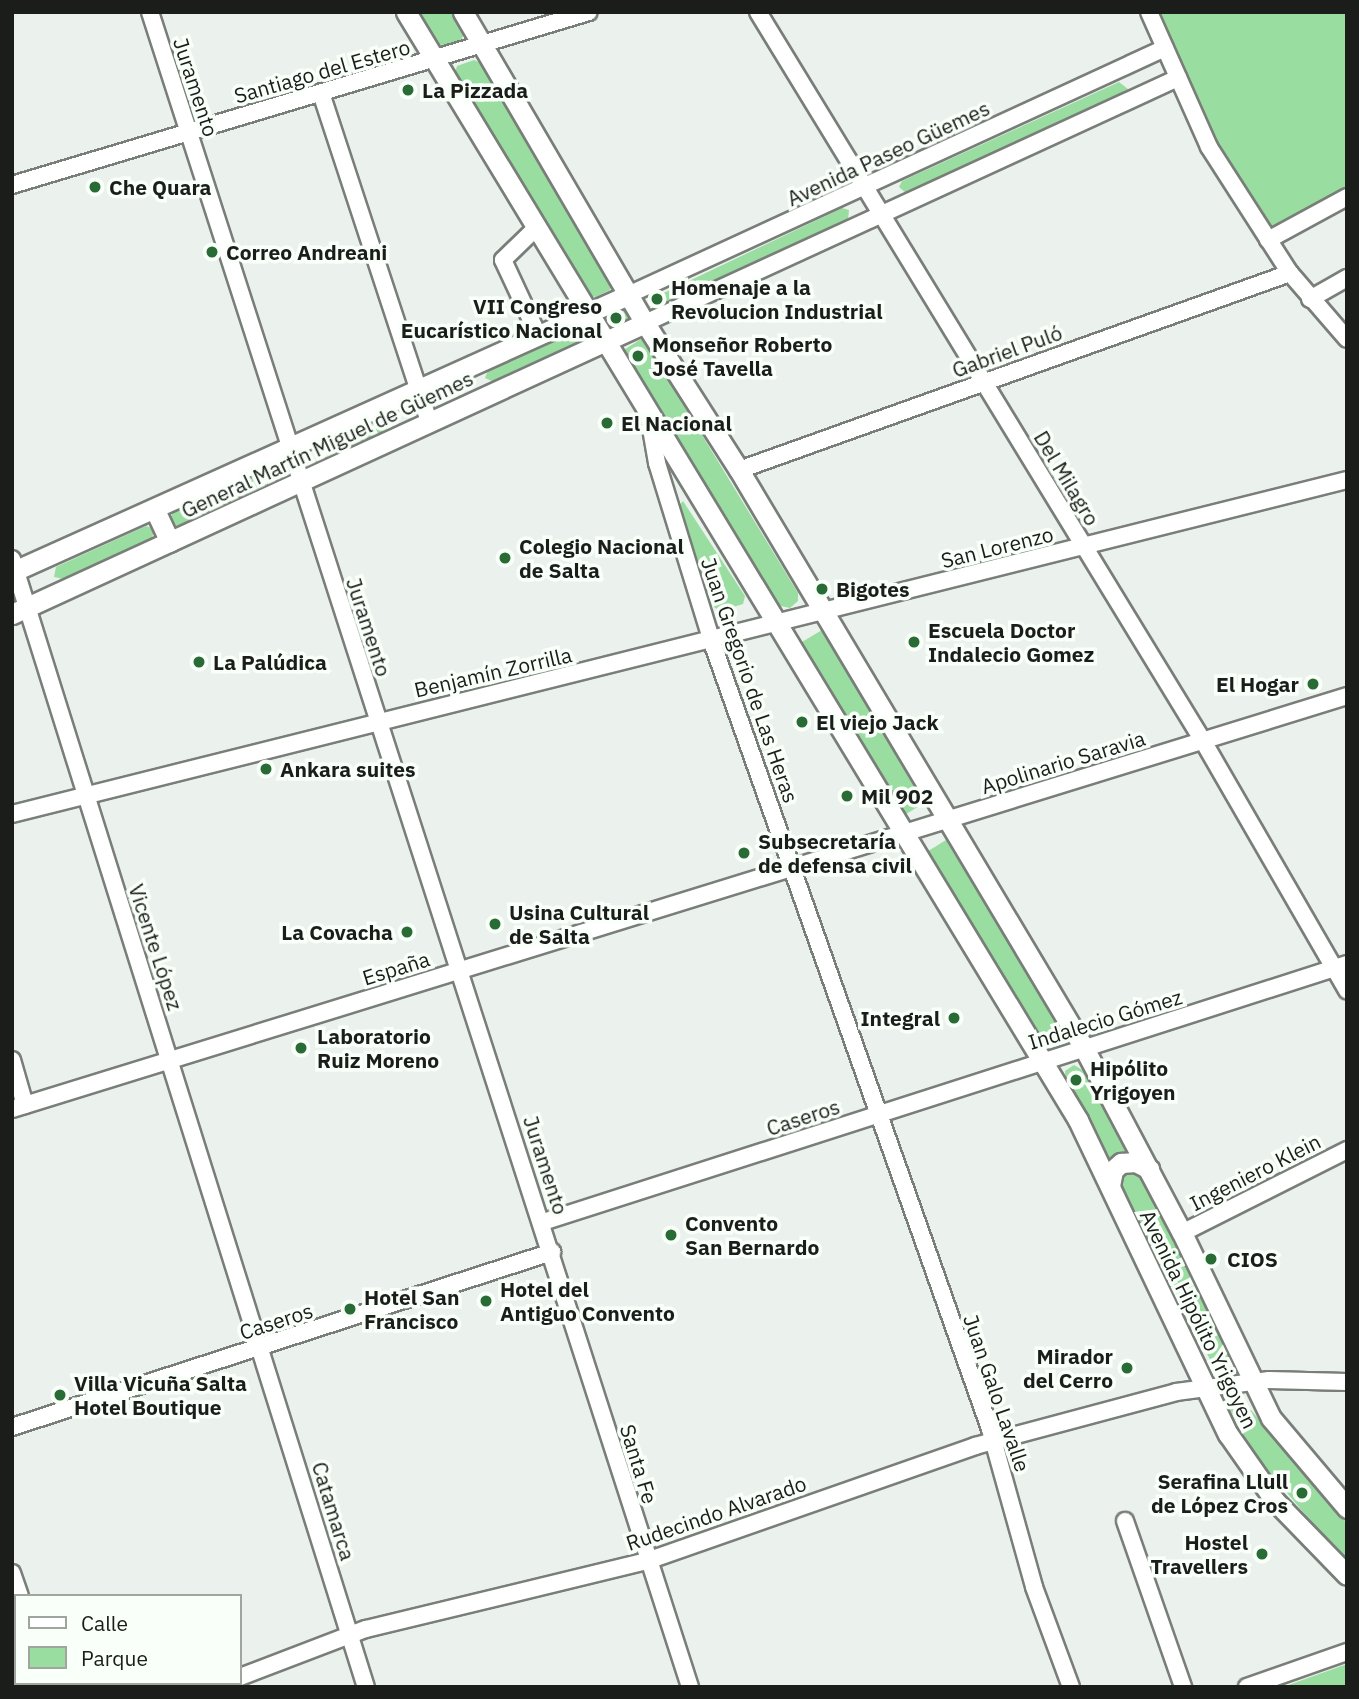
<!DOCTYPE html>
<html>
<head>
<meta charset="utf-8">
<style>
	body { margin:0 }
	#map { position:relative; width:1359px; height:1699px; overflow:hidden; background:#ebf1ec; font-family:"IBM Plex Sans",sans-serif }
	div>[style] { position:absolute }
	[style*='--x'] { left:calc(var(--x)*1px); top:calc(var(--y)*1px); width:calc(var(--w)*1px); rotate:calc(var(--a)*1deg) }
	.green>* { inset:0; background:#99dda0 }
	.roads { filter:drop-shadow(2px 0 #797e79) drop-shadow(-2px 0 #797e79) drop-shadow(0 2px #797e79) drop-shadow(0 -2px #797e79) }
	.minor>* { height:16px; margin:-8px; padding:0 8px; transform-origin:8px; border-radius:8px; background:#fff }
	.major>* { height:19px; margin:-9.5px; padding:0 9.5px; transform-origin:9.5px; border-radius:9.5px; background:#fff }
	.dots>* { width:19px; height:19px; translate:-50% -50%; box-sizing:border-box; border:4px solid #f9fff9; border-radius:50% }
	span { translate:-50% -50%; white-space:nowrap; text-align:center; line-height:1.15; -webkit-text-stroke:7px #f9fff9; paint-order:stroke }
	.street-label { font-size:21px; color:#1b1d1b }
	.poi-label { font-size:21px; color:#1b1d1b; font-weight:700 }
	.left { translate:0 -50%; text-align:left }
	.right { translate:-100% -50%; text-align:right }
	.frame { position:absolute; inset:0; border:14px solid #1b1d1b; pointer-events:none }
	.legend { position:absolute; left:14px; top:1594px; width:228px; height:91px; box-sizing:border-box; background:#f9fff9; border:2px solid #a0a5a0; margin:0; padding:9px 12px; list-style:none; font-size:21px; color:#1b1d1b }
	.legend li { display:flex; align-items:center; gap:14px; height:35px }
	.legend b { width:35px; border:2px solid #a0a5a0 }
</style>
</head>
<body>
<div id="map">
	<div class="green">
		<i style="clip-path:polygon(417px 12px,451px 12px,464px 34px,461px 40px,450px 46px,436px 44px)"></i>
		<i style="clip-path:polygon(1149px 12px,1347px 12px,1347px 197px,1268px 240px,1209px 147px)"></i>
		<i style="clip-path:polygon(474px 60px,481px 63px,612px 283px,610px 290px,596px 297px,586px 295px,454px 76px,457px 66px)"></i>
		<i style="clip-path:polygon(1119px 82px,1128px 89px,1125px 96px,906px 193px,899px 187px,902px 181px)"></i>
		<i style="clip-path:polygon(842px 208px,849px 210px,848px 220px,658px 307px,649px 300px)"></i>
		<i style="clip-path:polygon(626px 307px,632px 319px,607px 329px,601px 317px)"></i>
		<i style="clip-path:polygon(584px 325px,590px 337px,494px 382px,485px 378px,489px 368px)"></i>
		<i style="clip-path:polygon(643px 338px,798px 593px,798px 601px,790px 608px,776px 605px,622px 351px)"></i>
		<i style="clip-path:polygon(383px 417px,390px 423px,386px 431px,329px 457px,322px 452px,324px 443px)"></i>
		<i style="clip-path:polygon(267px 470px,276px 478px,272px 485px,178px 527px,169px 520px,173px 513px)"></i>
		<i style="clip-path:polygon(683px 501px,745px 596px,743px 604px,720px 611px,711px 605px,678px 507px)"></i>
		<i style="clip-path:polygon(146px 526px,154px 529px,152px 539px,64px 579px,54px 577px,56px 567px)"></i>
		<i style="clip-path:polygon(822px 630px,924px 803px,903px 816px,802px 642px)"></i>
		<i style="clip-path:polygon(946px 840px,1062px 1031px,1041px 1043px,925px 853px)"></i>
		<i style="clip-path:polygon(1074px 1065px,1086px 1072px,1133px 1157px,1110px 1162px,1066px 1081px,1065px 1071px)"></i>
		<i style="clip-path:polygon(1125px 1171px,1144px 1179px,1231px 1358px,1226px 1370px,1215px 1369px,1119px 1185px)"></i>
		<i style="clip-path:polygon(1234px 1396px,1241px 1398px,1347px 1524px,1347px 1564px,1255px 1455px,1228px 1406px)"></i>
		<i style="clip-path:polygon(1347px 1664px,1347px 1687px,1283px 1687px)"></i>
	</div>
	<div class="roads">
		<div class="minor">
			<i style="--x:150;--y:12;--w:1760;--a:72.13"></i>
			<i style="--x:758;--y:12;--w:854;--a:58.6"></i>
			<i style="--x:1203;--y:741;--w:288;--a:60"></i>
			<i style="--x:1149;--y:12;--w:148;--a:66"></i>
			<i style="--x:1209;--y:147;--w:150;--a:57.3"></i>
			<i style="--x:1290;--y:273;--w:87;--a:49.2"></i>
			<i style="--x:321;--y:93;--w:345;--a:71.8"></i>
			<i style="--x:12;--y:185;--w:602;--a:-16.69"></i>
			<i style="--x:536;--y:228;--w:46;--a:135.9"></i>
			<i style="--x:503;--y:260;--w:83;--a:65"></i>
			<i style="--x:1268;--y:240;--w:90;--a:-28.6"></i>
			<i style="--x:628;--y:295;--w:591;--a:-24.7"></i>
			<i style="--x:1310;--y:299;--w:43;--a:-29.6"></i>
			<i style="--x:645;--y:323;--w:587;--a:-24.69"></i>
			<i style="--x:649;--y:417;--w:47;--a:80.1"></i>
			<i style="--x:657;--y:463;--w:187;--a:72.9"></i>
			<i style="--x:712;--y:642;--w:835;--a:70.54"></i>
			<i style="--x:990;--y:1429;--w:164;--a:74.4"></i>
			<i style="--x:1034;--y:1587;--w:107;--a:69.7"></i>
			<i style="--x:739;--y:470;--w:585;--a:-19.67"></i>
			<i style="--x:12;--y:559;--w:1182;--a:72.58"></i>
			<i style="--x:12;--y:814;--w:1376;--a:-14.05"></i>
			<i style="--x:12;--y:1060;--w:47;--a:73.9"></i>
			<i style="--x:12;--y:1109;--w:1397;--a:-17.19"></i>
			<i style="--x:543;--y:1222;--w:844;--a:-17.79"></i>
			<i style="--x:1182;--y:1233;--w:185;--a:-26.7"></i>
			<i style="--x:12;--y:1427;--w:568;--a:-17.96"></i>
			<i style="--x:1125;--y:1521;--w:176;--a:70.7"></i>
			<i style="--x:12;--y:1573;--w:24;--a:71"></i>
			<i style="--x:240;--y:1677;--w:135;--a:-20.9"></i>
			<i style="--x:366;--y:1629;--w:289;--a:-13.6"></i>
			<i style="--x:647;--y:1561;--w:348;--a:-19.3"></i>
			<i style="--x:975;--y:1446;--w:208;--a:-15"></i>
			<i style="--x:1176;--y:1392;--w:94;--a:-7.4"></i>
			<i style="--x:1269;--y:1380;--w:78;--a:1.5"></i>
			<i style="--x:49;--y:1683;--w:4;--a:76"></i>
			<i style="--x:214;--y:1687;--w:10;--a:-24"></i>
			<i style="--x:1247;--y:1687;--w:106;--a:-19.3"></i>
		</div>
		<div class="major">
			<i style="--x:406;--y:12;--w:1296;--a:58.76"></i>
			<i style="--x:1078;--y:1120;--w:348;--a:64.5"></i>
			<i style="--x:1228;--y:1434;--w:82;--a:55"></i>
			<i style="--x:1275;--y:1501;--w:103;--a:45.8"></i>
			<i style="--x:463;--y:12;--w:360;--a:59.7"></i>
			<i style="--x:645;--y:323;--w:174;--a:57.4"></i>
			<i style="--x:739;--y:470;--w:673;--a:59.17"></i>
			<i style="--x:1084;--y:1048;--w:209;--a:62.1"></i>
			<i style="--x:1182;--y:1233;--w:205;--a:64.3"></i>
			<i style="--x:1271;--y:1418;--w:118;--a:49.8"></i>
			<i style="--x:155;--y:510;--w:35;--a:65"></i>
			<i style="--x:12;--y:572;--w:675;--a:-24.21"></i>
			<i style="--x:12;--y:614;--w:697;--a:-24.69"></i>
			<i style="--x:1110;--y:1186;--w:16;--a:-79"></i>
			<i style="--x:1113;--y:1170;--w:11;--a:-41"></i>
			<i style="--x:1121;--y:1163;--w:15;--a:-4"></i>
			<i style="--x:1136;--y:1162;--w:15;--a:28"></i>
		</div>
	</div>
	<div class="dots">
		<i style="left:408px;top:90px;background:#296b35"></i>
		<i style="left:95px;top:187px;background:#296b35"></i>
		<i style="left:212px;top:252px;background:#296b35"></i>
		<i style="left:657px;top:299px;background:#296b35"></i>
		<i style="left:616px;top:318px;background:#296b35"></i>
		<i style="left:638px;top:356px;background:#296b35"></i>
		<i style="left:607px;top:423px;background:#296b35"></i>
		<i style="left:505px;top:558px;background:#296b35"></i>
		<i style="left:822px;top:589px;background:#296b35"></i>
		<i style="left:914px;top:642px;background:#296b35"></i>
		<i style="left:199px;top:662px;background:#296b35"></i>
		<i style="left:1313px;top:684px;background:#296b35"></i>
		<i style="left:802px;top:722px;background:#296b35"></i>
		<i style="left:266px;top:769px;background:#296b35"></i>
		<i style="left:847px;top:796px;background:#296b35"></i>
		<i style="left:744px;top:853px;background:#296b35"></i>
		<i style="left:495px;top:924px;background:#296b35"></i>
		<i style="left:407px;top:932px;background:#296b35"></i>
		<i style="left:954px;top:1018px;background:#296b35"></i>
		<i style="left:301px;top:1048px;background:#296b35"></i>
		<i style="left:1076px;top:1080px;background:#296b35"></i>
		<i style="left:671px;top:1235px;background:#296b35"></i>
		<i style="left:1211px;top:1259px;background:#296b35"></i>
		<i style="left:486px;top:1301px;background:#296b35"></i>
		<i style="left:350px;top:1309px;background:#296b35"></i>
		<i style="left:1127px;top:1368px;background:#296b35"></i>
		<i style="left:60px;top:1395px;background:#296b35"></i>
		<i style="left:1302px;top:1493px;background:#296b35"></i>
		<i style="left:1262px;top:1554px;background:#296b35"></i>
	</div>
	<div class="street-label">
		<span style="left:322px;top:71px;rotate:-16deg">Santiago del Estero</span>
		<span style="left:196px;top:87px;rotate:72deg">Juramento</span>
		<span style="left:888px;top:153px;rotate:-25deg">Avenida Paseo Güemes</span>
		<span style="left:1007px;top:351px;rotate:-20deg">Gabriel Puló</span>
		<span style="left:327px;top:444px;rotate:-25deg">General Martín Miguel de Güemes</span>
		<span style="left:1067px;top:478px;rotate:59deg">Del Milagro</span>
		<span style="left:997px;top:547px;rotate:-14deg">San Lorenzo</span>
		<span style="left:369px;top:627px;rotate:72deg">Juramento</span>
		<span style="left:493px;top:672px;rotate:-13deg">Benjamín Zorrilla</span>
		<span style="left:750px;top:680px;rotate:71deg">Juan Gregorio de Las Heras</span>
		<span style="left:1063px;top:762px;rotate:-17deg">Apolinario Saravia</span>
		<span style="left:156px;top:947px;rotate:72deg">Vicente López</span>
		<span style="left:396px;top:968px;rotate:-17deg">España</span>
		<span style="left:1105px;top:1019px;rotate:-17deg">Indalecio Gómez</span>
		<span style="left:803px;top:1117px;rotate:-18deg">Caseros</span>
		<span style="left:546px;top:1165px;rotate:72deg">Juramento</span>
		<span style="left:1255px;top:1172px;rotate:-27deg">Ingeniero Klein</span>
		<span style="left:1199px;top:1319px;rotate:64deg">Avenida Hipólito Yrigoyen</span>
		<span style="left:276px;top:1321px;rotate:-18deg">Caseros</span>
		<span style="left:997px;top:1393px;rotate:71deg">Juan Galo Lavalle</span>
		<span style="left:639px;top:1464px;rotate:73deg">Santa Fe</span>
		<span style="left:334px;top:1511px;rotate:73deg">Catamarca</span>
		<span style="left:716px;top:1513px;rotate:-19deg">Rudecindo Alvarado</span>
	</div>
	<div class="poi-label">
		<span class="left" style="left:422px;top:90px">La Pizzada</span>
		<span class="left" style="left:109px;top:187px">Che Quara</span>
		<span class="left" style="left:226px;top:252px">Correo Andreani</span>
		<span class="left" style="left:671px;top:299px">Homenaje a la<br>Revolucion Industrial</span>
		<span class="right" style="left:602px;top:318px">VII Congreso<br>Eucarístico Nacional</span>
		<span class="left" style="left:652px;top:356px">Monseñor Roberto<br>José Tavella</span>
		<span class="left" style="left:621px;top:423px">El Nacional</span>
		<span class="left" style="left:519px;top:558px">Colegio Nacional<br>de Salta</span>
		<span class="left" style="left:836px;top:589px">Bigotes</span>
		<span class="left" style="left:928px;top:642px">Escuela Doctor<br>Indalecio Gomez</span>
		<span class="left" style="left:213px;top:662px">La Palúdica</span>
		<span class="right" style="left:1299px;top:684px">El Hogar</span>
		<span class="left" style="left:816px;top:722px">El viejo Jack</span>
		<span class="left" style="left:280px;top:769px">Ankara suites</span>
		<span class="left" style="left:861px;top:796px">Mil 902</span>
		<span class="left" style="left:758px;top:853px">Subsecretaría<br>de defensa civil</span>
		<span class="left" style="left:509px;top:924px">Usina Cultural<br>de Salta</span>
		<span class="right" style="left:393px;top:932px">La Covacha</span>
		<span class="right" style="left:940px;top:1018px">Integral</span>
		<span class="left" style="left:317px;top:1048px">Laboratorio<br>Ruiz Moreno</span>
		<span class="left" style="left:1090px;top:1080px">Hipólito<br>Yrigoyen</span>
		<span class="left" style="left:685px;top:1235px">Convento<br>San Bernardo</span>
		<span class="left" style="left:1227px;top:1259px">CIOS</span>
		<span class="left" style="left:500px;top:1301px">Hotel del<br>Antiguo Convento</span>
		<span class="left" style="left:364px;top:1309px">Hotel San<br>Francisco</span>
		<span class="right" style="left:1113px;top:1368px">Mirador<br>del Cerro</span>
		<span class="left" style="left:74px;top:1395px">Villa Vicuña Salta<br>Hotel Boutique</span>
		<span class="right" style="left:1288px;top:1493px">Serafina Llull<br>de López Cros</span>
		<span class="right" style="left:1248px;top:1554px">Hostel<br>Travellers</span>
	</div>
	<div class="frame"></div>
	<ul class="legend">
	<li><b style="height:9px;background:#fff"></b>Calle</li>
	<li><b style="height:19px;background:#99dda0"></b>Parque</li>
	</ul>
</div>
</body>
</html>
